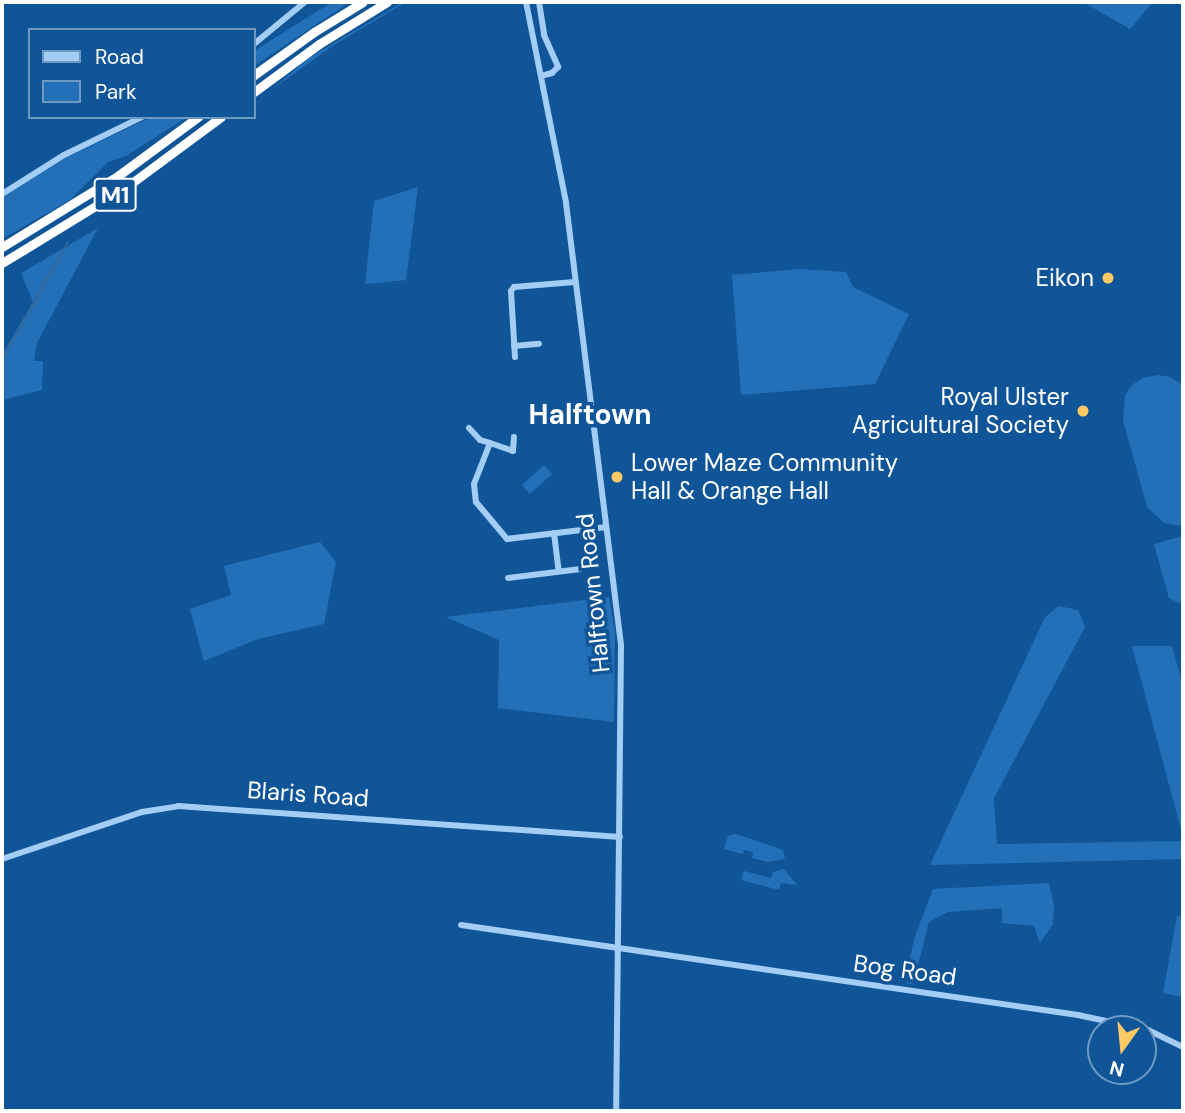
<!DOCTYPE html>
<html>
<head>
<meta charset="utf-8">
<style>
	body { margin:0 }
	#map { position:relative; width:1185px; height:1113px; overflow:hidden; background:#159; font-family:"DM Sans",sans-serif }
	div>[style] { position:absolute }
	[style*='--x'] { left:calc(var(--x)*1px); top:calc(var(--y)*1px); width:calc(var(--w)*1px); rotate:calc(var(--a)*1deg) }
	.green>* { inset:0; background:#2470b8 }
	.stream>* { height:2px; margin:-1px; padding:0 1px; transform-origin:1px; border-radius:1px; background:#356798 }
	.minor>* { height:6px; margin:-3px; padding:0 3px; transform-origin:3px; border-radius:3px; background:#a3cdf4 }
	.highway>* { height:9px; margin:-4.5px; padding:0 4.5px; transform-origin:4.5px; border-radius:4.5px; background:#fff }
	.dots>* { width:19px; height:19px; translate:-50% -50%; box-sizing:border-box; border:4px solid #159; border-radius:50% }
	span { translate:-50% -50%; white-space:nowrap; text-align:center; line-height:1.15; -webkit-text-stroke:7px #159; paint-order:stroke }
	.shield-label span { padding:2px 5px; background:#159; border:2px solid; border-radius:5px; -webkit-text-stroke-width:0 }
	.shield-label { font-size:23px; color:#fff; font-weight:700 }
	.poi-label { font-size:24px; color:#fff }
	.right { translate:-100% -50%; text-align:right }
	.left { translate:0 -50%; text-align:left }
	.street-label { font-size:24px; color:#fff }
	.quarter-label { font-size:28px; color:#fff; font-weight:700 }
	.frame { position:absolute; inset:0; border:4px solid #fff; pointer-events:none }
	.legend { position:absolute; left:28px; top:28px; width:228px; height:91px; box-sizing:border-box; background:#159; border:2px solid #7099c2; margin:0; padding:9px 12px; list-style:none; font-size:21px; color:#fff }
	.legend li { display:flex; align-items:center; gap:14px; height:35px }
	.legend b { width:35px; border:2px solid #7099c2 }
	.north { position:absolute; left:1087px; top:1015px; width:70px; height:70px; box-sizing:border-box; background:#159; border:2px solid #7099c2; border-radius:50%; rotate:195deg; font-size:19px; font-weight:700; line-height:28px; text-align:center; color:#fff }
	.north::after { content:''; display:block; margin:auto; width:24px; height:32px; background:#ffc966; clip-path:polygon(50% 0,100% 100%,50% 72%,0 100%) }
</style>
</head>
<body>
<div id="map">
	<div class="green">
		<i style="clip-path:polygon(332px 2px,350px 2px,254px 66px,254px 51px)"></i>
		<i style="clip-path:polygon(403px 2px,406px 2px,331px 47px,271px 90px,309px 58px)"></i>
		<i style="clip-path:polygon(1083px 2px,1153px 2px,1130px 29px)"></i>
		<i style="clip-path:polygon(151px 117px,187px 117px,126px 156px,108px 162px,71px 199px,2px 239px,2px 197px,64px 159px)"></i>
		<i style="clip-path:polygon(418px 187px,406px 280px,365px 284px,374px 201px)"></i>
		<i style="clip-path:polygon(98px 228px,37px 343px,34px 361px,43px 361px,42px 390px,2px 400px,2px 355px,33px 302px,21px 273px)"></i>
		<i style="clip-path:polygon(799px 269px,846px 272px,853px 287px,909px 314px,875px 384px,741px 395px,732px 275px)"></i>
		<i style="clip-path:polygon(1158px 375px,1170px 377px,1183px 385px,1183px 526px,1164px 523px,1147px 507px,1123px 420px,1125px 396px,1131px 386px,1142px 378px)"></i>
		<i style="clip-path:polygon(544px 465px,552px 474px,530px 494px,522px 485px)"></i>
		<i style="clip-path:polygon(1183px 536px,1183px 602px,1179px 603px,1169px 598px,1154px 544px)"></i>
		<i style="clip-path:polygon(320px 542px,336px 562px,324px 624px,258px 639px,204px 661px,190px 609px,231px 595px,224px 566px)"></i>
		<i style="clip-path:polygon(609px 597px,615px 631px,614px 722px,498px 708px,499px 640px,446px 617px)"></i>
		<i style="clip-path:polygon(1059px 606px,1078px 610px,1085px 627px,994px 798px,997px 844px,1183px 841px,1183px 859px,930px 865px,1045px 617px)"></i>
		<i style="clip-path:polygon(1132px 646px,1172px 646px,1183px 686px,1183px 837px)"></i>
		<i style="clip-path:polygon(736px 834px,783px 850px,785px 859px,768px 862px,752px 858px,753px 852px,744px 850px,743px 854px,724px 849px,728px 836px)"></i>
		<i style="clip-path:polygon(784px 869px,797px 885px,781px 883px,779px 890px,741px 880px,744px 871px,771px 878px,773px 872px)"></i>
		<i style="clip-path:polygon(1049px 883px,1054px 906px,1053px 924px,1040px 943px,1034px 926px,1002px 923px,1002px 908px,948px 912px,929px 922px,913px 985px,905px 983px,914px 939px,933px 889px)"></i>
		<i style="clip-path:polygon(1177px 916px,1183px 917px,1183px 997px,1163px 993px)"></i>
	</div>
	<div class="stream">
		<i style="--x:2;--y:360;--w:135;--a:-60.8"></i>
	</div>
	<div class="minor">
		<i style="--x:526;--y:2;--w:205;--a:78.7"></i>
		<i style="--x:566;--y:203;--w:446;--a:82.9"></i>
		<i style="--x:621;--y:646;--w:465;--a:90.6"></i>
		<i style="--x:539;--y:2;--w:33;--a:81"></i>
		<i style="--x:544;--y:35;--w:35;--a:66"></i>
		<i style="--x:558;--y:67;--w:8;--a:135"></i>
		<i style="--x:552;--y:73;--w:11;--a:165"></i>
		<i style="--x:254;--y:44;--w:66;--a:-39.5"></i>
		<i style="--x:2;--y:194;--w:73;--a:-32.2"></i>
		<i style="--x:64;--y:155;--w:87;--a:-26"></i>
		<i style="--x:514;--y:346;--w:25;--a:-5"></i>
		<i style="--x:515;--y:357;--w:66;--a:-93.5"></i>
		<i style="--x:511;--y:291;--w:5;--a:-53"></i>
		<i style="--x:514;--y:287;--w:61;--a:-4.7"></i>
		<i style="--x:469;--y:428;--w:16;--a:47"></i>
		<i style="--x:480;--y:440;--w:10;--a:17"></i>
		<i style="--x:490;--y:443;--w:44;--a:111.3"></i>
		<i style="--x:474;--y:484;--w:18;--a:84"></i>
		<i style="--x:476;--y:502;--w:48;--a:50"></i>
		<i style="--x:507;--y:539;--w:100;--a:-6.9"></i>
		<i style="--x:490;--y:443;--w:24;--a:19"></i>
		<i style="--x:513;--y:451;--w:14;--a:-86"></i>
		<i style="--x:554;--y:533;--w:38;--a:83"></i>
		<i style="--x:508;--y:578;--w:73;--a:-7.1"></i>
		<i style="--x:2;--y:859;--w:148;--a:-18.6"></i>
		<i style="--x:142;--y:812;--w:36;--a:-9"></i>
		<i style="--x:178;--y:806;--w:443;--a:4"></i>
		<i style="--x:461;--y:925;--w:624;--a:8.3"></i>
		<i style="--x:1078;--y:1015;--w:72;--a:12.1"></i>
		<i style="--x:1148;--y:1030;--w:39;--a:26"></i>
	</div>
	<div class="highway">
		<i style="--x:254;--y:75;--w:74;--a:-35.6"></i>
		<i style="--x:314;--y:32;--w:57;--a:-31.5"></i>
		<i style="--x:254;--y:92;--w:81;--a:-36.4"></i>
		<i style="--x:319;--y:44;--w:80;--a:-31.7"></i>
		<i style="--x:2;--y:247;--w:137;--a:-31.6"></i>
		<i style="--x:119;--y:175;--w:98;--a:-36.3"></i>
		<i style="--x:2;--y:263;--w:144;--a:-31.4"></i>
		<i style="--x:125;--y:188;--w:119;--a:-36.5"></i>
	</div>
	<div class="dots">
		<i style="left:1108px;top:278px;background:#ffc966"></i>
		<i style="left:1083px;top:411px;background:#ffc966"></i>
		<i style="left:617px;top:477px;background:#ffc966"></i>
	</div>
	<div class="shield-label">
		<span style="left:115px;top:195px">M1</span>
	</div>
	<div class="poi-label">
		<span class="right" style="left:1094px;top:278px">Eikon</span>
		<span class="right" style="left:1069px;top:411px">Royal Ulster<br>Agricultural Society</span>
		<span class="left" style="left:631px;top:477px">Lower Maze Community<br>Hall &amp; Orange Hall</span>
	</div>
	<div class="street-label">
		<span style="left:593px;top:593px;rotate:-96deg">Halftown Road</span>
		<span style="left:308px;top:794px;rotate:4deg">Blaris Road</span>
		<span style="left:905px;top:970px;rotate:8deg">Bog Road</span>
	</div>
	<div class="quarter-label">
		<span style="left:590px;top:415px">Halftown</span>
	</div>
	<div class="frame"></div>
	<ul class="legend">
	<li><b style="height:9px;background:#a3cdf4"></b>Road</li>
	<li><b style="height:19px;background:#2470b8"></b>Park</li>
	</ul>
	<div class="north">N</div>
</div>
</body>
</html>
